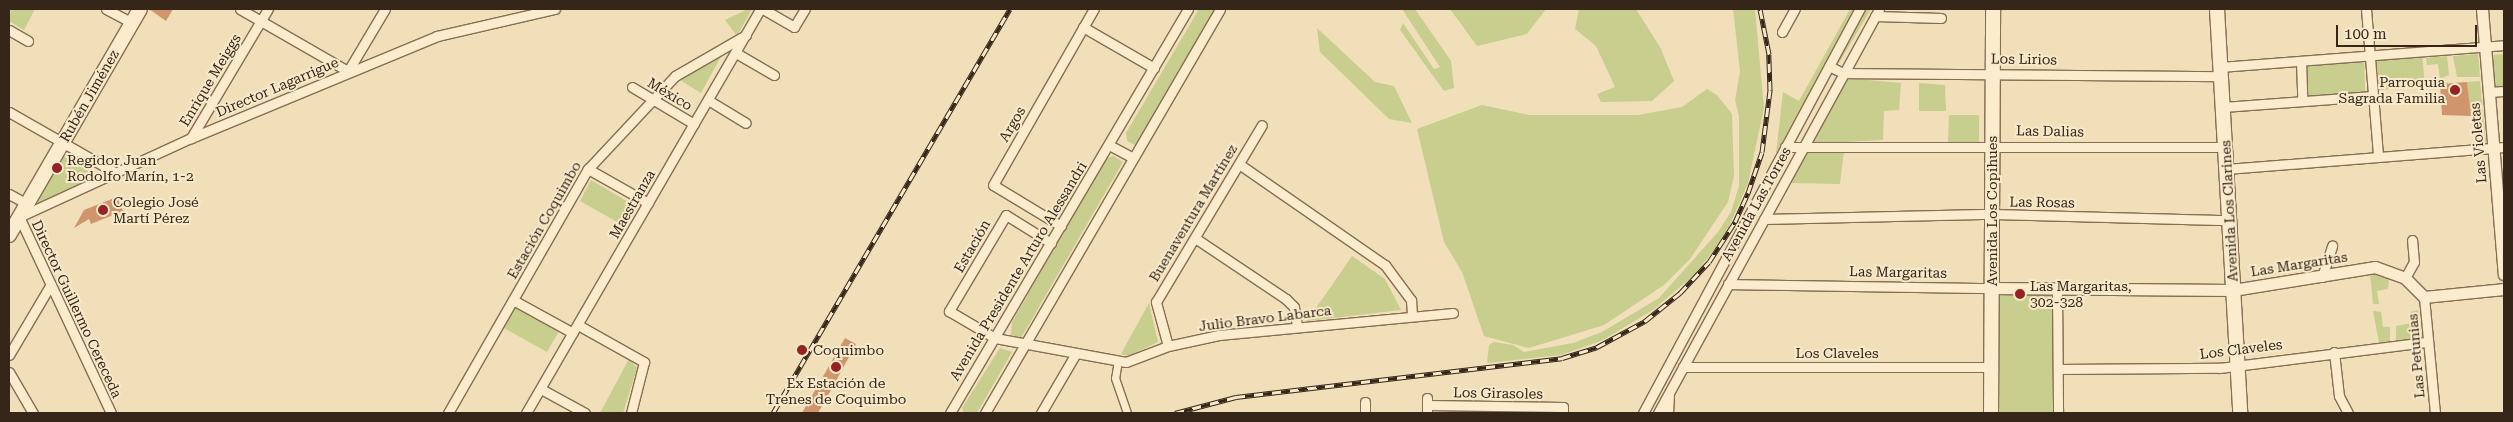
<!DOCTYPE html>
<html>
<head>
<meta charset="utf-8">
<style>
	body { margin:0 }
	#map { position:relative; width:2513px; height:422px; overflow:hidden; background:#f0dfb9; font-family:"Roboto Serif",serif }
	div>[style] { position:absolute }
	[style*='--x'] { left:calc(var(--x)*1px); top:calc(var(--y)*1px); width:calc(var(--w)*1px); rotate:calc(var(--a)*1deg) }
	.green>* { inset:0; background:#c7ce8e }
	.building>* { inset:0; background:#d0956d }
	.roads { filter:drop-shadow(1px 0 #876e53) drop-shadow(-1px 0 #876e53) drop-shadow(0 1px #876e53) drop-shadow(0 -1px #876e53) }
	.pedestrian>* { height:7px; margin:-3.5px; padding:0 3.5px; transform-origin:3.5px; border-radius:3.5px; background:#fbeccd }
	.minor>* { height:9px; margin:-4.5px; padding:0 4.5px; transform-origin:4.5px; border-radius:4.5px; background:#fbeccd }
	.tertiary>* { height:11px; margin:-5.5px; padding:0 5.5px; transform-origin:5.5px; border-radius:5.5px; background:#fbeccd }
	.secondary>* { height:14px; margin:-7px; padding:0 7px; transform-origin:7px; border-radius:7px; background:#fbeccd }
	.rail>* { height:5px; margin-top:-2.5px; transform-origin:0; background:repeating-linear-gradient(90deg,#f7e9c9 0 9px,#352619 0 18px); box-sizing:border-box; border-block:1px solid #352619 }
	.dots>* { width:14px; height:14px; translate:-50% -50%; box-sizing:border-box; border:2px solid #f7e9c9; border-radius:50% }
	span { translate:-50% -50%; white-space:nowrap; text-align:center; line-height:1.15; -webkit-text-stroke:4px #f7e9c9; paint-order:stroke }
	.street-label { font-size:14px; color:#352619 }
	.poi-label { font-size:14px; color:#352619 }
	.right { translate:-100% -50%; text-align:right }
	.left { translate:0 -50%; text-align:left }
	.frame { position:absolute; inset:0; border:10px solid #352619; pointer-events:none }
	.scale { position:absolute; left:2336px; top:25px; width:141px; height:22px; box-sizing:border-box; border:2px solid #352619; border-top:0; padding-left:6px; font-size:15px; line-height:18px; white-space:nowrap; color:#352619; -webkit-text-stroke:4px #f7e9c9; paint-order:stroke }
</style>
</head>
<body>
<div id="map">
	<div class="green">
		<i style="clip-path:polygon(11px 9px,35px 9px,24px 30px,9px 21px)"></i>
		<i style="clip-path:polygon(748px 9px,752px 9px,737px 36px,725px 20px)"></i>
		<i style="clip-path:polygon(1199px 9px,1216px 9px,1137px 146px,1127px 141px,1126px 133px)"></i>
		<i style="clip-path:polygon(1402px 9px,1415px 9px,1451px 61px,1454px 88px,1444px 91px,1400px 30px,1403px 23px,1434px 69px,1440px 67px)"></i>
		<i style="clip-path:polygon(1450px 9px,1554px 9px,1546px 9px,1527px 34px,1477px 46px)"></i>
		<i style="clip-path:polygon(1579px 9px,1636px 9px,1661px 49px,1674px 81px,1652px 101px,1601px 102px,1597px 94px,1615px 87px,1596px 46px,1575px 29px)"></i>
		<i style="clip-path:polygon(1733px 9px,1755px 9px,1764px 108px,1748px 183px,1729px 227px,1713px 251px,1695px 274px,1653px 310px,1601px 341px,1561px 355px,1487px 363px,1489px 345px,1494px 342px,1513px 345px,1524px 352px,1573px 343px,1602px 332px,1659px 298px,1718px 232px,1731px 212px,1739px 186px,1739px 116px,1735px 100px,1740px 71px)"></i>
		<i style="clip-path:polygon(1850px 9px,1855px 9px,1776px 154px,1783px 92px,1799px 101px)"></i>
		<i style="clip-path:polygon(1862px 9px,1871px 9px,1839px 63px,1836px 61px)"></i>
		<i style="clip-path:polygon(1317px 28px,1375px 82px,1394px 86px,1412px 123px,1389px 119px,1320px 52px)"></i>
		<i style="clip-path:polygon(724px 51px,701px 93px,680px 80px,709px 58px)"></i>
		<i style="clip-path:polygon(2422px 54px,2425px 86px,2379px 90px,2376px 58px)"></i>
		<i style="clip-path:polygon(2478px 54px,2480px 77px,2457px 77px,2453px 56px)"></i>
		<i style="clip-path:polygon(2504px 54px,2504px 86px,2494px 87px,2492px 55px)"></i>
		<i style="clip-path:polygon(2447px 56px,2449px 75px,2440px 79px,2438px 64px,2427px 65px,2426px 58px)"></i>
		<i style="clip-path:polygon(2364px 60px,2365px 92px,2309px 96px,2305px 92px,2306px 65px)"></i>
		<i style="clip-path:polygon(1846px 78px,1901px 83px,1899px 110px,1884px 111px,1883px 140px,1845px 142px,1840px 184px,1791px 183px)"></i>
		<i style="clip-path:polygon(2480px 81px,2486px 144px,2478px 146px,2475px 111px,2470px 111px,2467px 82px)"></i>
		<i style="clip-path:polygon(1919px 83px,1945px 85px,1946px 111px,1919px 111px)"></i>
		<i style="clip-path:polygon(1707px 89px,1717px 95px,1732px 114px,1734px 176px,1728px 202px,1690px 259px,1664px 285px,1604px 325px,1529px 348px,1484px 336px,1462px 272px,1444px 242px,1417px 129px,1482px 105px,1529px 115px,1638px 115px,1682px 107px)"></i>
		<i style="clip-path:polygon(1949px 115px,1979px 115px,1979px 142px,1948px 142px)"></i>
		<i style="clip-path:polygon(63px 156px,98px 177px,36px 204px)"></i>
		<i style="clip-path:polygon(1113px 156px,1123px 162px,1021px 338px,1011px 335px,1012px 322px,1105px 159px)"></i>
		<i style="clip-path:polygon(591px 180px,630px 203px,619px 223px,580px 201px)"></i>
		<i style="clip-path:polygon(1352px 256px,1385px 279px,1401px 310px,1307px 321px)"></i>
		<i style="clip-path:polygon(2370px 273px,2389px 277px,2388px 289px,2377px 291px,2379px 304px,2373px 304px)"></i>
		<i style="clip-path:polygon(2003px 293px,2048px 293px,2052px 297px,2053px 413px,1996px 413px,1997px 296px)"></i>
		<i style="clip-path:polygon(1149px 303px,1158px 342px,1129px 356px,1121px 354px)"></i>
		<i style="clip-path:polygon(514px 306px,559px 331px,547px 352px,502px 327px)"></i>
		<i style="clip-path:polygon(2418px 310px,2422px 339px,2396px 342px,2396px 326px,2412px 323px,2410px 312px)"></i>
		<i style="clip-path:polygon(2373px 311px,2381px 312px,2383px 327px,2390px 327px,2390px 342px,2379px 343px)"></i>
		<i style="clip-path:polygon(1000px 348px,1012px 352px,977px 413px,964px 413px,962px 408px)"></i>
		<i style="clip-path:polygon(629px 359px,637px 368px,623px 413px,600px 413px)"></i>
	</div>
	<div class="building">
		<i style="clip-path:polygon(149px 9px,173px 9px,166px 21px)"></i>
		<i style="clip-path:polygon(2467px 82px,2471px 116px,2442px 115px,2440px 84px)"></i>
		<i style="clip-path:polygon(117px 197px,123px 211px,91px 224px,89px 219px,74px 228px,84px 210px)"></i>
		<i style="clip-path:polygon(845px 338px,856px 344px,831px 390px,818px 413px,802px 413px)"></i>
	</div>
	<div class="roads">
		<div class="pedestrian">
			<i style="--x:1118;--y:360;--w:18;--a:99"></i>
			<i style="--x:1115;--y:378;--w:37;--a:71"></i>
		</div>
		<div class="minor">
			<i style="--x:106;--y:9;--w:30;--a:28"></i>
			<i style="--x:240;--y:9;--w:125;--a:29.9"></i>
			<i style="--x:348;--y:71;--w:72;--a:-59.2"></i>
			<i style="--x:763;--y:9;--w:36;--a:30"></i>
			<i style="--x:794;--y:27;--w:21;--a:-59"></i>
			<i style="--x:2366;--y:9;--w:147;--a:85.3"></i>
			<i style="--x:1875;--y:16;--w:66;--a:1.7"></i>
			<i style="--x:1083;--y:27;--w:82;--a:30"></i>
			<i style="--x:9;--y:30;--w:22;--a:30"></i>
			<i style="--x:1782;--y:32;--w:26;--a:-61"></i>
			<i style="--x:736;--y:53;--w:44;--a:30.1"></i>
			<i style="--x:2301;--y:61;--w:38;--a:88"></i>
			<i style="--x:1829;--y:66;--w:16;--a:27"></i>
			<i style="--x:1843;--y:73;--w:378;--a:0.5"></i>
			<i style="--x:2220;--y:67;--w:285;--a:-4.4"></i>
			<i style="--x:632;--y:87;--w:72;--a:30.8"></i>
			<i style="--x:2489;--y:92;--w:15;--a:-4"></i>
			<i style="--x:708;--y:100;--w:44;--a:31.2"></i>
			<i style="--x:2223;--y:107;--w:150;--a:-4.2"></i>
			<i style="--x:9;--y:112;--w:123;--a:29.7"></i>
			<i style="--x:191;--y:138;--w:150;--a:-59.2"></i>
			<i style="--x:1109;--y:145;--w:27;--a:28"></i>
			<i style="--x:1785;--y:147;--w:440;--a:0"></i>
			<i style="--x:1239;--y:164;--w:178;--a:34.7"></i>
			<i style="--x:1385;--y:265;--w:44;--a:53.4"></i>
			<i style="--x:1411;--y:300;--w:16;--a:86"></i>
			<i style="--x:588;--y:169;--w:69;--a:29.5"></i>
			<i style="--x:2226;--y:169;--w:279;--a:-4.5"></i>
			<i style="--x:9;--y:194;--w:21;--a:29"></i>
			<i style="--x:1764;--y:219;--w:229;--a:-1.3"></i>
			<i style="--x:1993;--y:214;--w:236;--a:1.5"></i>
			<i style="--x:1061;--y:226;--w:79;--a:-148.9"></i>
			<i style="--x:993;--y:185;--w:203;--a:-60.2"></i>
			<i style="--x:1195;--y:238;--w:110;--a:33.8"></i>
			<i style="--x:1286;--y:299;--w:11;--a:45"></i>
			<i style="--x:1294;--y:307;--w:20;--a:81"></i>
			<i style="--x:1051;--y:243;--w:53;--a:-148.1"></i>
			<i style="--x:1006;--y:215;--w:112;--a:120.7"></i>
			<i style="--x:949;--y:311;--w:53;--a:30.4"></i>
			<i style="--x:995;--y:338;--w:133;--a:10.4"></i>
			<i style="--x:1126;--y:362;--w:45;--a:-20.9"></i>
			<i style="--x:1168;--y:346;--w:52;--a:-12.2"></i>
			<i style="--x:1219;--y:335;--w:235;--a:-5.4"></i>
			<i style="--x:2322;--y:277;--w:33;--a:-72"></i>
			<i style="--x:2405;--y:278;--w:18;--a:-61"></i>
			<i style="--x:2414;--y:262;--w:22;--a:-95"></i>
			<i style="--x:1728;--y:284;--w:263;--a:0.9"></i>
			<i style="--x:2057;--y:289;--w:124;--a:89.5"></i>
			<i style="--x:2424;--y:297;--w:117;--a:84.6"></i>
			<i style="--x:513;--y:300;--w:68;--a:28.8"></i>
			<i style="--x:578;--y:325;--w:76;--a:29.3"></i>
			<i style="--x:644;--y:362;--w:53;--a:104.3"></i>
			<i style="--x:1168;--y:346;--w:46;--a:-105.3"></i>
			<i style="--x:1156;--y:302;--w:206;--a:-59.1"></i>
			<i style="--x:2334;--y:352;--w:44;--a:83.5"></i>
			<i style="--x:2339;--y:396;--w:19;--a:62"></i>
			<i style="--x:9;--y:355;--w:82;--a:-59.4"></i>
			<i style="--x:1683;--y:367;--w:308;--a:0"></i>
			<i style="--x:2058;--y:369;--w:162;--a:-0.4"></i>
			<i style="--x:2220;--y:368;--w:209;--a:-7.2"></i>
			<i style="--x:9;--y:372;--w:48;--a:59.7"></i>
			<i style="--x:541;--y:389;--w:50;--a:28.6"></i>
			<i style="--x:1427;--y:398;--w:15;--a:90"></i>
			<i style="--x:1427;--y:405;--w:136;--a:0.8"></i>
			<i style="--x:1563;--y:407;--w:6;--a:90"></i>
			<i style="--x:111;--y:413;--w:217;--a:-115.1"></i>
			<i style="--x:19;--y:217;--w:189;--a:-24.7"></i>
			<i style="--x:191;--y:138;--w:266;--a:-22.5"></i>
			<i style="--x:437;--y:36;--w:121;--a:-12.9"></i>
			<i style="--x:448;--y:413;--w:281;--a:-60.2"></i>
			<i style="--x:588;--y:169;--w:127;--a:-46.9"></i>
			<i style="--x:675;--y:76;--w:82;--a:-30"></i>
			<i style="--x:526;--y:413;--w:467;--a:-59.9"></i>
			<i style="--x:950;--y:413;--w:469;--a:-59.5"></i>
			<i style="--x:985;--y:413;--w:467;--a:-59.8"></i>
			<i style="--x:1041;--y:413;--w:69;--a:-59.7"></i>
			<i style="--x:1365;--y:413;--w:11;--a:-90"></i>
			<i style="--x:1643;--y:413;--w:459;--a:-61.8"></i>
			<i style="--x:1658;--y:413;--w:460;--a:-61.3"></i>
			<i style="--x:1668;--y:413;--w:17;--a:-87"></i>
		</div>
		<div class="tertiary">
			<i style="--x:2482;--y:9;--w:266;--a:85.3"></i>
			<i style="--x:1991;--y:288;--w:242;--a:0.5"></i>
			<i style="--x:2233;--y:290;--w:144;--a:-9.2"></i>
			<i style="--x:2375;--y:267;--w:32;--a:20"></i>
			<i style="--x:2405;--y:278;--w:27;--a:45"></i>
			<i style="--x:2424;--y:297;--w:80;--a:-5.7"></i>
		</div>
		<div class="secondary">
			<i style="--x:2217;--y:9;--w:405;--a:86.7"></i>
			<i style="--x:9;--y:235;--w:261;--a:-59.9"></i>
			<i style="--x:1991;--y:413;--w:404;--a:-89.7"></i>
		</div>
	</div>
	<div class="rail">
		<i style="--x:773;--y:413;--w:468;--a:-59.6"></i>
		<i style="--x:1175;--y:413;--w:63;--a:-14.7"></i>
		<i style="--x:1236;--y:397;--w:328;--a:-6.8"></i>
		<i style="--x:1562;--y:358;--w:37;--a:-17"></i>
		<i style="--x:1597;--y:347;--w:55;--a:-28.4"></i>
		<i style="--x:1645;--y:321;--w:45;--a:-38.7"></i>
		<i style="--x:1680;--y:293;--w:42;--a:-46.9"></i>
		<i style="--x:1709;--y:262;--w:48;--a:-57"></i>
		<i style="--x:1735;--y:222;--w:32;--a:-66"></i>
		<i style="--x:1748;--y:193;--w:43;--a:-71.1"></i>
		<i style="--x:1762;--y:152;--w:63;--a:-82.6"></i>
		<i style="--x:1770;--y:90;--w:36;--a:-92"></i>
		<i style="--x:1769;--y:54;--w:46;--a:-101.3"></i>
	</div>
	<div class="dots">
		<i style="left:2455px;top:90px;background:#992023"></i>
		<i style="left:57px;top:168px;background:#992023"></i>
		<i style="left:103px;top:210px;background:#992023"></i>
		<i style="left:2020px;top:294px;background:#992023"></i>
		<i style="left:802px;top:350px;background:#992023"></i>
		<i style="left:836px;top:367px;background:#992023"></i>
	</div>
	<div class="street-label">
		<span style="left:2024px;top:59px;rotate:1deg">Los Lirios</span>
		<span style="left:210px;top:80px;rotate:-59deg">Enrique Meiggs</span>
		<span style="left:277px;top:87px;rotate:-23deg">Director Lagarrigue</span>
		<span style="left:670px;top:94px;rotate:31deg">México</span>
		<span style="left:89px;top:96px;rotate:-60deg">Rubén Jiménez</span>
		<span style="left:1012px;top:124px;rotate:-60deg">Argos</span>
		<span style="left:2050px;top:131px;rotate:1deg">Las Dalias</span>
		<span style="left:2478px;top:143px;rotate:-95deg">Las Violetas</span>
		<span style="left:2042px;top:202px;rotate:1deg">Las Rosas</span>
		<span style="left:632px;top:204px;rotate:-60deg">Maestranza</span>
		<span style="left:1756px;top:204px;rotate:-61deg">Avenida Las Torres</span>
		<span style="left:1992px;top:211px;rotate:-90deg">Avenida Los Copihues</span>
		<span style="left:2229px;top:211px;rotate:-93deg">Avenida Los Clarines</span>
		<span style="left:1193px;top:213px;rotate:-59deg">Buenaventura Martínez</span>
		<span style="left:544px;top:220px;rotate:-60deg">Estación Coquimbo</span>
		<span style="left:972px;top:246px;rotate:-60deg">Estación</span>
		<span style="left:2299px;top:264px;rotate:-9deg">Las Margaritas</span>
		<span style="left:1018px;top:271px;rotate:-59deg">Avenida Presidente Arturo Alessandri</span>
		<span style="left:1898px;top:272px;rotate:1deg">Las Margaritas</span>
		<span style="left:77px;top:309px;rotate:65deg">Director Guillermo Cereceda</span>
		<span style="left:1265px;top:318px;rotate:-7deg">Julio Bravo Labarca</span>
		<span style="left:2241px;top:349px;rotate:-7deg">Los Claveles</span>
		<span style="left:1837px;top:353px">Los Claveles</span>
		<span style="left:2416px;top:356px;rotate:-95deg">Las Petunias</span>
		<span style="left:1498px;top:393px;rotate:1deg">Los Girasoles</span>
	</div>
	<div class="poi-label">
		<span class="right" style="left:2445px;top:90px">Parroquia<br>Sagrada Familia</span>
		<span class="left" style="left:67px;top:168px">Regidor Juan<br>Rodolfo Marín, 1-2</span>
		<span class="left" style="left:113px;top:210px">Colegio José<br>Martí Pérez</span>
		<span class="left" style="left:2030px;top:294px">Las Margaritas,<br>302-328</span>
		<span class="left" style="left:813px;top:350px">Coquimbo</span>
		<span style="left:836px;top:391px">Ex Estación de<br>Trenes de Coquimbo</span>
	</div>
	<div class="frame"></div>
	<div class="scale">100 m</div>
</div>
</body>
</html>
